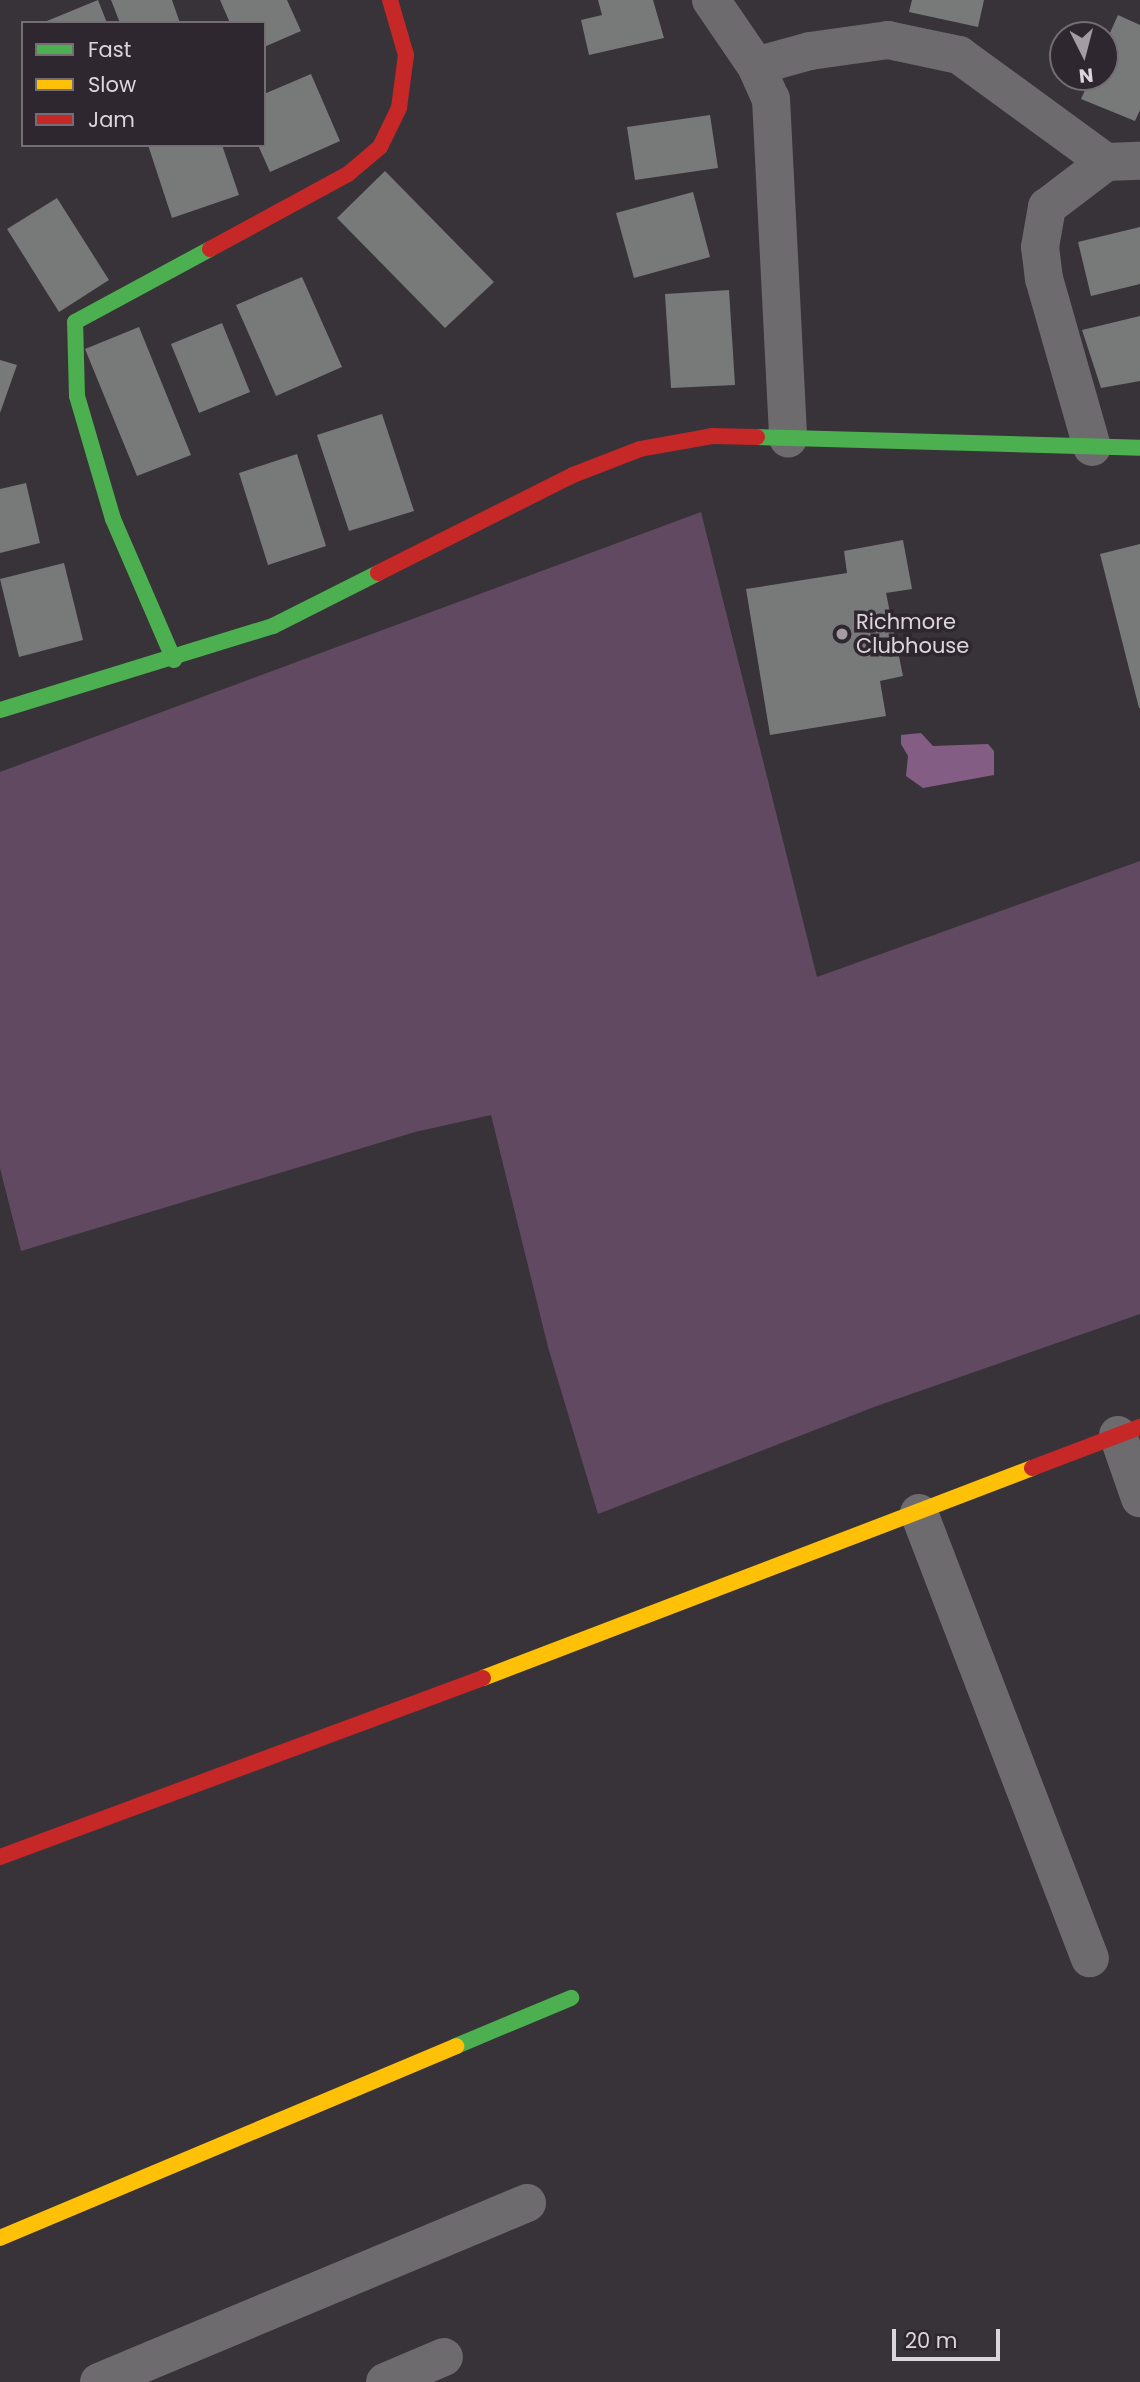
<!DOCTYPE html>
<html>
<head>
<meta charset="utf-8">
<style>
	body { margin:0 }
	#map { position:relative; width:1140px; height:2382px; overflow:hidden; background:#383338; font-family:Poppins,sans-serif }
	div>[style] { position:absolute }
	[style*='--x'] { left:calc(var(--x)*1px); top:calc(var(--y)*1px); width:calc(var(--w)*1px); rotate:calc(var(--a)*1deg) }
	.green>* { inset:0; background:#624962 }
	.water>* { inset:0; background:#835d83 }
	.building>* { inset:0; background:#787979 }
	.street>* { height:38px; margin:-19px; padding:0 19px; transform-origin:19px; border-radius:19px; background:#6e6b6e }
	.fast>* { height:16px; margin:-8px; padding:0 8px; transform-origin:8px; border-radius:8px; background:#4caf50 }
	.slow>* { height:16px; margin:-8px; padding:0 8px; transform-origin:8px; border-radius:8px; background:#ffc107 }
	.jam>* { height:16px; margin:-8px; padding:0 8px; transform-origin:8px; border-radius:8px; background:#c62828 }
	.dots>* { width:19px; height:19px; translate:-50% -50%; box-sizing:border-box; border:4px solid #2f272f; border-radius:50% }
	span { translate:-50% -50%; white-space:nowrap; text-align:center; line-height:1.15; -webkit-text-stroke:7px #2f272f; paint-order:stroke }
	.poi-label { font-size:21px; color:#dcd6dc }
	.left { translate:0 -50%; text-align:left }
	.legend { position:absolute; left:21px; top:21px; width:245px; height:126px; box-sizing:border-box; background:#2f272f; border:2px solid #746d74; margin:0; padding:9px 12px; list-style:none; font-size:21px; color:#dcd6dc }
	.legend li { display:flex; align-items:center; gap:14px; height:35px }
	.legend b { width:35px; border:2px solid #746d74 }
	.north { position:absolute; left:1049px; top:21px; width:70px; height:70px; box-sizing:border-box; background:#2f272f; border:2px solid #746d74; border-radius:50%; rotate:174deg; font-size:19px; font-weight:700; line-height:28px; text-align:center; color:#dcd6dc }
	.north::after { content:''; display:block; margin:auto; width:24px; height:32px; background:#a39da3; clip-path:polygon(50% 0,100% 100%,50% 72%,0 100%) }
	.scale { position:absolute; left:892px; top:2329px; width:108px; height:32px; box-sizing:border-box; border:4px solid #dcd6dc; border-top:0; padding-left:9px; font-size:21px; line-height:24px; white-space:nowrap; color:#dcd6dc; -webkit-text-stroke:5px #2f272f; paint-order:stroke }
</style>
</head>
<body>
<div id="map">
	<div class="green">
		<i style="clip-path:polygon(701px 512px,817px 977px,1140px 861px,1140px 1314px,874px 1407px,598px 1514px,548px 1347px,491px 1115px,415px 1132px,21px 1251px,0 1168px,0 772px)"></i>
	</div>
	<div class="water">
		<i style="clip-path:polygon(921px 733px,933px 746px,988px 744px,994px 751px,994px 775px,923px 788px,906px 776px,908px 756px,901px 744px,901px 735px)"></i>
	</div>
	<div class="building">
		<i style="clip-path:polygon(98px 0,107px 23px,42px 23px)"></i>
		<i style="clip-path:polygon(111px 0,172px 0,180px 23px,120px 23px)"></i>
		<i style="clip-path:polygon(220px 0,287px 0,301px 31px,264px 47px,264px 23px,230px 23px)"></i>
		<i style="clip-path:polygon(598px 0,653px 0,664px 38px,589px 55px,581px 20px,602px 15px)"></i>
		<i style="clip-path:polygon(912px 0,984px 0,978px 27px,909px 12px)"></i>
		<i style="clip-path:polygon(1118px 15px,1140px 25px,1140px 110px,1135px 121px,1081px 99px,1091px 77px,1105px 77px,1105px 44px)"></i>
		<i style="clip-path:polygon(311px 74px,340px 141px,270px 172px,258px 145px,264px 145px,264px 94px)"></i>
		<i style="clip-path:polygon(710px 115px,718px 168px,635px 180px,627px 127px)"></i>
		<i style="clip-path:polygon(148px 145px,222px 145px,239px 195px,172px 218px)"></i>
		<i style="clip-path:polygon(385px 171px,494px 282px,445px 328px,337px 218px)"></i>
		<i style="clip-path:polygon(693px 192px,710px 257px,634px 278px,616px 213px)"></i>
		<i style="clip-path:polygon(57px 198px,109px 280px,59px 312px,7px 229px)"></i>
		<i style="clip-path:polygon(1140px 227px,1140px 284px,1091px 296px,1078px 242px)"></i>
		<i style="clip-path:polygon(302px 277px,342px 367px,276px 396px,236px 305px)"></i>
		<i style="clip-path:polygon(729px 290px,735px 385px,671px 388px,665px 294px)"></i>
		<i style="clip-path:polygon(1140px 316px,1140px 381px,1101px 388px,1082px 330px)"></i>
		<i style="clip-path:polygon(222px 323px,250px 392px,199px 413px,171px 344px)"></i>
		<i style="clip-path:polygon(139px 327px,191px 455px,137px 476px,85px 349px)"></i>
		<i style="clip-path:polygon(0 360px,17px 365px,0 413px)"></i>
		<i style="clip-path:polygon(382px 414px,414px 511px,349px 531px,317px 435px)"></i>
		<i style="clip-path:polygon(297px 454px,326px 546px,268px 565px,239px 473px)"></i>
		<i style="clip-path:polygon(26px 483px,40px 543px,0 553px,0 489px)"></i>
		<i style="clip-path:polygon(903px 540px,912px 589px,886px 593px,903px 676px,880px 681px,886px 716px,770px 735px,746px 589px,847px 573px,844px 551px)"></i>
		<i style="clip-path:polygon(1140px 544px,1140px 708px,1139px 708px,1100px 554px)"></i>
		<i style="clip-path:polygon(64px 563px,83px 640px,19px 657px,0 579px)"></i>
	</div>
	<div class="street">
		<i style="--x:711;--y:0;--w:80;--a:55.7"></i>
		<i style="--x:756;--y:66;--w:36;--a:66"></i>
		<i style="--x:771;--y:99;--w:340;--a:87.1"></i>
		<i style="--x:756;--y:66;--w:56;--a:-15.5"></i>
		<i style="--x:810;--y:51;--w:79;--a:-8"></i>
		<i style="--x:888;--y:40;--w:73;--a:11.9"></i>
		<i style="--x:959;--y:55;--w:182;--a:36.1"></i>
		<i style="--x:1092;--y:447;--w:175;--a:-105.9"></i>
		<i style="--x:1044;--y:279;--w:32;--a:-97"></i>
		<i style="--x:1040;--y:247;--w:41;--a:-80.1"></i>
		<i style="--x:1047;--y:207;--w:74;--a:-37.3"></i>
		<i style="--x:1106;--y:162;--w:34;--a:-2"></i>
		<i style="--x:1118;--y:1435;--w:67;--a:70.8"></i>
		<i style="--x:919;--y:1513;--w:477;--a:69"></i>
		<i style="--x:99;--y:2382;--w:464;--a:-22.7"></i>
		<i style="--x:385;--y:2382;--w:64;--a:-23"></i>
	</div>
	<div class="fast">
		<i style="--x:757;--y:437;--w:383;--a:1.6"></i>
		<i style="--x:174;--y:660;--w:154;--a:-113.4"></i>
		<i style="--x:113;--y:519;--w:128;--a:-106.3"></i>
		<i style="--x:77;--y:396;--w:74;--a:-91.5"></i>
		<i style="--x:75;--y:322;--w:153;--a:-28.4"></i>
		<i style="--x:0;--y:710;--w:286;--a:-17.1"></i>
		<i style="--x:273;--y:626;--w:118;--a:-26.8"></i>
		<i style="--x:456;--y:2046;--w:125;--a:-22.7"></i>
	</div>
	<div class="slow">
		<i style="--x:483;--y:1678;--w:588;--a:-20.93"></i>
		<i style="--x:0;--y:2238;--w:495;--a:-22.8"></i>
	</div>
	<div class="jam">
		<i style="--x:210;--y:249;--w:157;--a:-28.5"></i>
		<i style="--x:348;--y:174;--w:42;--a:-40.2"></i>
		<i style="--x:380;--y:147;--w:43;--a:-64"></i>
		<i style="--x:399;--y:108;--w:53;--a:-82.5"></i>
		<i style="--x:406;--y:55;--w:57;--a:-106.2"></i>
		<i style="--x:378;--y:573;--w:218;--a:-26.7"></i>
		<i style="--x:573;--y:475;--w:72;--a:-21.2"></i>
		<i style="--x:640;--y:449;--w:73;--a:-10.2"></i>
		<i style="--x:712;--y:436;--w:45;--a:1.3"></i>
		<i style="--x:1032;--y:1468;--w:116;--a:-20.8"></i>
		<i style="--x:0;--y:1857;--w:515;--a:-20.33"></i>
	</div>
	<div class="dots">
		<i style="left:842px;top:634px;background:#a39da3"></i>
	</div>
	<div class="poi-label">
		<span class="left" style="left:856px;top:634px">Richmore<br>Clubhouse</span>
	</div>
	<ul class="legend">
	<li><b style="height:9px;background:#4caf50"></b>Fast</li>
	<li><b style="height:9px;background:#ffc107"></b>Slow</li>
	<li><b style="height:9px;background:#c62828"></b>Jam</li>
	</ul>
	<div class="north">N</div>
	<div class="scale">20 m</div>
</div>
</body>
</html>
